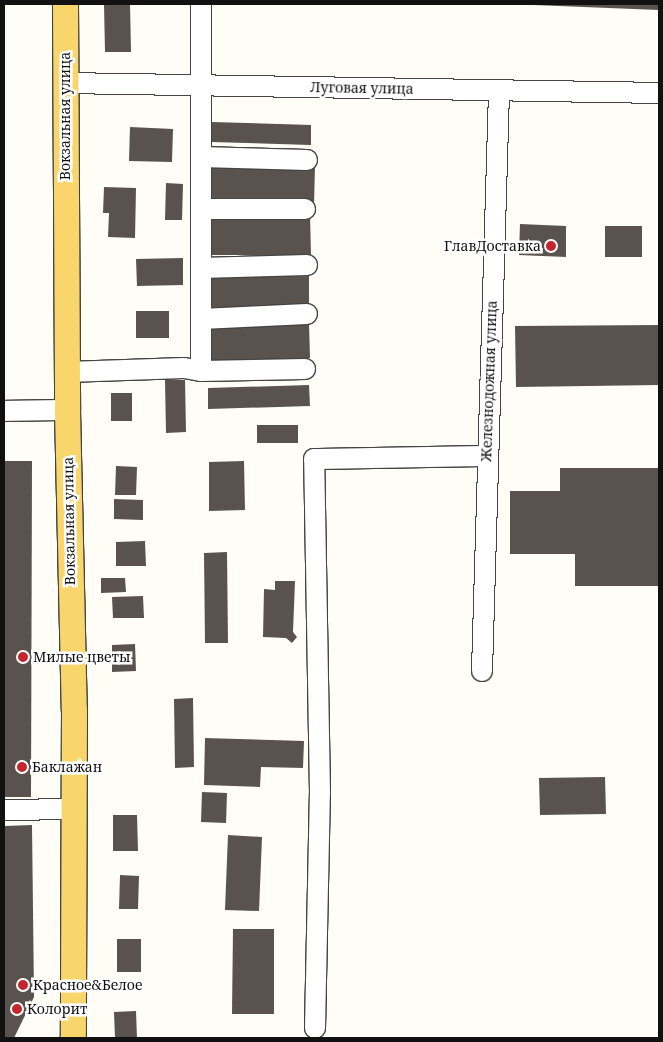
<!DOCTYPE html>
<html>
<head>
<meta charset="utf-8">
<style>
	body { margin:0 }
	#map { position:relative; width:663px; height:1042px; overflow:hidden; background:#fffdf5; font-family:"Noto Serif",serif }
	div>[style] { position:absolute }
	[style*='--x'] { left:calc(var(--x)*1px); top:calc(var(--y)*1px); width:calc(var(--w)*1px); rotate:calc(var(--a)*1deg) }
	.building>* { inset:0; background:#5a524d }
	.roads { filter:drop-shadow(1px 0 #444) drop-shadow(-1px 0 #444) drop-shadow(0 1px #444) drop-shadow(0 -1px #444) }
	.minor>* { height:20px; margin:-10px; padding:0 10px; transform-origin:10px; border-radius:10px; background:#fff }
	.major>* { height:25px; margin:-12.5px; padding:0 12.5px; transform-origin:12.5px; border-radius:12.5px; background:#f9d66b }
	.dots>* { width:14px; height:14px; translate:-50% -50%; box-sizing:border-box; border:2px solid #fff; border-radius:50% }
	span { translate:-50% -50%; white-space:nowrap; text-align:center; line-height:1.15; -webkit-text-stroke:5px #fff; paint-order:stroke }
	.street-label { font-size:14px; color:#111 }
	.poi-label { font-size:14px; color:#111 }
	.right { translate:-100% -50%; text-align:right }
	.left { translate:0 -50%; text-align:left }
	.frame { position:absolute; inset:0; border:5px solid #111; pointer-events:none }
</style>
</head>
<body>
<div id="map">
	<div class="building">
		<i style="clip-path:polygon(104px 4px,130px 4px,131px 52px,105px 52px)"></i>
		<i style="clip-path:polygon(533px 4px,659px 4px,659px 10px,533px 5px)"></i>
		<i style="clip-path:polygon(211px 122px,311px 125px,311px 145px,211px 142px)"></i>
		<i style="clip-path:polygon(130px 127px,173px 129px,172px 162px,129px 161px)"></i>
		<i style="clip-path:polygon(207px 162px,315px 165px,314px 205px,206px 202px)"></i>
		<i style="clip-path:polygon(166px 183px,183px 184px,182px 220px,165px 220px)"></i>
		<i style="clip-path:polygon(104px 187px,136px 188px,135px 238px,108px 237px,109px 213px,103px 213px)"></i>
		<i style="clip-path:polygon(310px 215px,311px 255px,208px 255px,208px 216px)"></i>
		<i style="clip-path:polygon(520px 224px,566px 226px,566px 257px,519px 255px)"></i>
		<i style="clip-path:polygon(605px 226px,642px 226px,642px 257px,605px 257px)"></i>
		<i style="clip-path:polygon(183px 258px,183px 285px,137px 286px,136px 259px)"></i>
		<i style="clip-path:polygon(309px 276px,309px 306px,210px 308px,209px 278px)"></i>
		<i style="clip-path:polygon(136px 311px,169px 311px,169px 338px,136px 338px)"></i>
		<i style="clip-path:polygon(309px 323px,310px 358px,208px 362px,207px 326px)"></i>
		<i style="clip-path:polygon(659px 325px,659px 385px,516px 387px,515px 326px)"></i>
		<i style="clip-path:polygon(165px 380px,185px 380px,186px 432px,166px 433px)"></i>
		<i style="clip-path:polygon(309px 385px,310px 406px,208px 409px,208px 388px)"></i>
		<i style="clip-path:polygon(111px 393px,132px 393px,132px 421px,111px 421px)"></i>
		<i style="clip-path:polygon(257px 425px,298px 425px,298px 443px,257px 443px)"></i>
		<i style="clip-path:polygon(4px 461px,32px 461px,31px 797px,4px 797px)"></i>
		<i style="clip-path:polygon(244px 461px,245px 510px,209px 511px,209px 462px)"></i>
		<i style="clip-path:polygon(116px 466px,137px 467px,136px 495px,115px 495px)"></i>
		<i style="clip-path:polygon(560px 468px,659px 468px,659px 586px,575px 586px,575px 554px,510px 554px,510px 491px,560px 491px)"></i>
		<i style="clip-path:polygon(114px 499px,143px 500px,143px 520px,114px 519px)"></i>
		<i style="clip-path:polygon(145px 541px,146px 566px,116px 566px,116px 542px)"></i>
		<i style="clip-path:polygon(227px 552px,228px 643px,205px 643px,204px 553px)"></i>
		<i style="clip-path:polygon(101px 578px,125px 578px,126px 592px,101px 593px)"></i>
		<i style="clip-path:polygon(275px 581px,295px 581px,293px 632px,297px 637px,292px 643px,286px 638px,263px 637px,264px 589px,275px 590px)"></i>
		<i style="clip-path:polygon(143px 596px,144px 618px,113px 618px,112px 597px)"></i>
		<i style="clip-path:polygon(135px 644px,136px 671px,112px 672px,112px 645px)"></i>
		<i style="clip-path:polygon(193px 698px,194px 767px,175px 768px,174px 699px)"></i>
		<i style="clip-path:polygon(205px 738px,304px 741px,303px 768px,261px 767px,260px 787px,204px 785px)"></i>
		<i style="clip-path:polygon(605px 777px,606px 814px,540px 815px,539px 778px)"></i>
		<i style="clip-path:polygon(202px 792px,227px 793px,226px 823px,201px 822px)"></i>
		<i style="clip-path:polygon(113px 815px,137px 815px,138px 851px,113px 851px)"></i>
		<i style="clip-path:polygon(32px 825px,34px 997px,14px 1038px,4px 1038px,4px 826px)"></i>
		<i style="clip-path:polygon(228px 835px,262px 837px,259px 911px,225px 910px)"></i>
		<i style="clip-path:polygon(120px 875px,139px 876px,138px 909px,119px 909px)"></i>
		<i style="clip-path:polygon(233px 929px,274px 929px,274px 1014px,232px 1014px)"></i>
		<i style="clip-path:polygon(117px 939px,141px 939px,141px 972px,117px 972px)"></i>
		<i style="clip-path:polygon(136px 1011px,137px 1038px,115px 1038px,114px 1012px)"></i>
	</div>
	<div class="roads">
		<div class="minor">
			<i style="--x:201;--y:4;--w:367;--a:90"></i>
			<i style="--x:65;--y:83;--w:594;--a:0.96"></i>
			<i style="--x:201;--y:157;--w:106;--a:1.6"></i>
			<i style="--x:201;--y:209;--w:104;--a:0"></i>
			<i style="--x:201;--y:268;--w:106;--a:-1.6"></i>
			<i style="--x:201;--y:319;--w:106;--a:-2.7"></i>
			<i style="--x:67;--y:372;--w:117;--a:-2"></i>
			<i style="--x:184;--y:368;--w:17;--a:10"></i>
			<i style="--x:201;--y:371;--w:104;--a:-1.1"></i>
			<i style="--x:4;--y:411;--w:63;--a:-0.9"></i>
			<i style="--x:482;--y:671;--w:580;--a:-88.32"></i>
			<i style="--x:4;--y:810;--w:69;--a:-0.8"></i>
			<i style="--x:315;--y:1028;--w:235;--a:-88.8"></i>
			<i style="--x:320;--y:793;--w:334;--a:-91"></i>
			<i style="--x:314;--y:459;--w:173;--a:-1"></i>
		</div>
		<div class="major">
			<i style="--x:65;--y:4;--w:406;--a:89.7"></i>
			<i style="--x:67;--y:410;--w:300;--a:88.7"></i>
			<i style="--x:74;--y:710;--w:328;--a:90.2"></i>
		</div>
	</div>
	<div class="dots">
		<i style="left:551px;top:246px;background:#c4262e"></i>
		<i style="left:23px;top:657px;background:#c4262e"></i>
		<i style="left:22px;top:767px;background:#c4262e"></i>
		<i style="left:23px;top:985px;background:#c4262e"></i>
		<i style="left:17px;top:1009px;background:#c4262e"></i>
	</div>
	<div class="street-label">
		<span style="left:362px;top:88px;rotate:1deg">Луговая улица</span>
		<span style="left:65px;top:116px;rotate:-90deg">Вокзальная улица</span>
		<span style="left:489px;top:381px;rotate:-88deg">Железнодожная улица</span>
		<span style="left:69px;top:521px;rotate:-91deg">Вокзальная улица</span>
	</div>
	<div class="poi-label">
		<span class="right" style="left:541px;top:246px">ГлавДоставка</span>
		<span class="left" style="left:33px;top:657px">Милые цветы</span>
		<span class="left" style="left:32px;top:767px">Баклажан</span>
		<span class="left" style="left:33px;top:985px">Красное&amp;Белое</span>
		<span class="left" style="left:27px;top:1009px">Колорит</span>
	</div>
	<div class="frame"></div>
</div>
</body>
</html>
